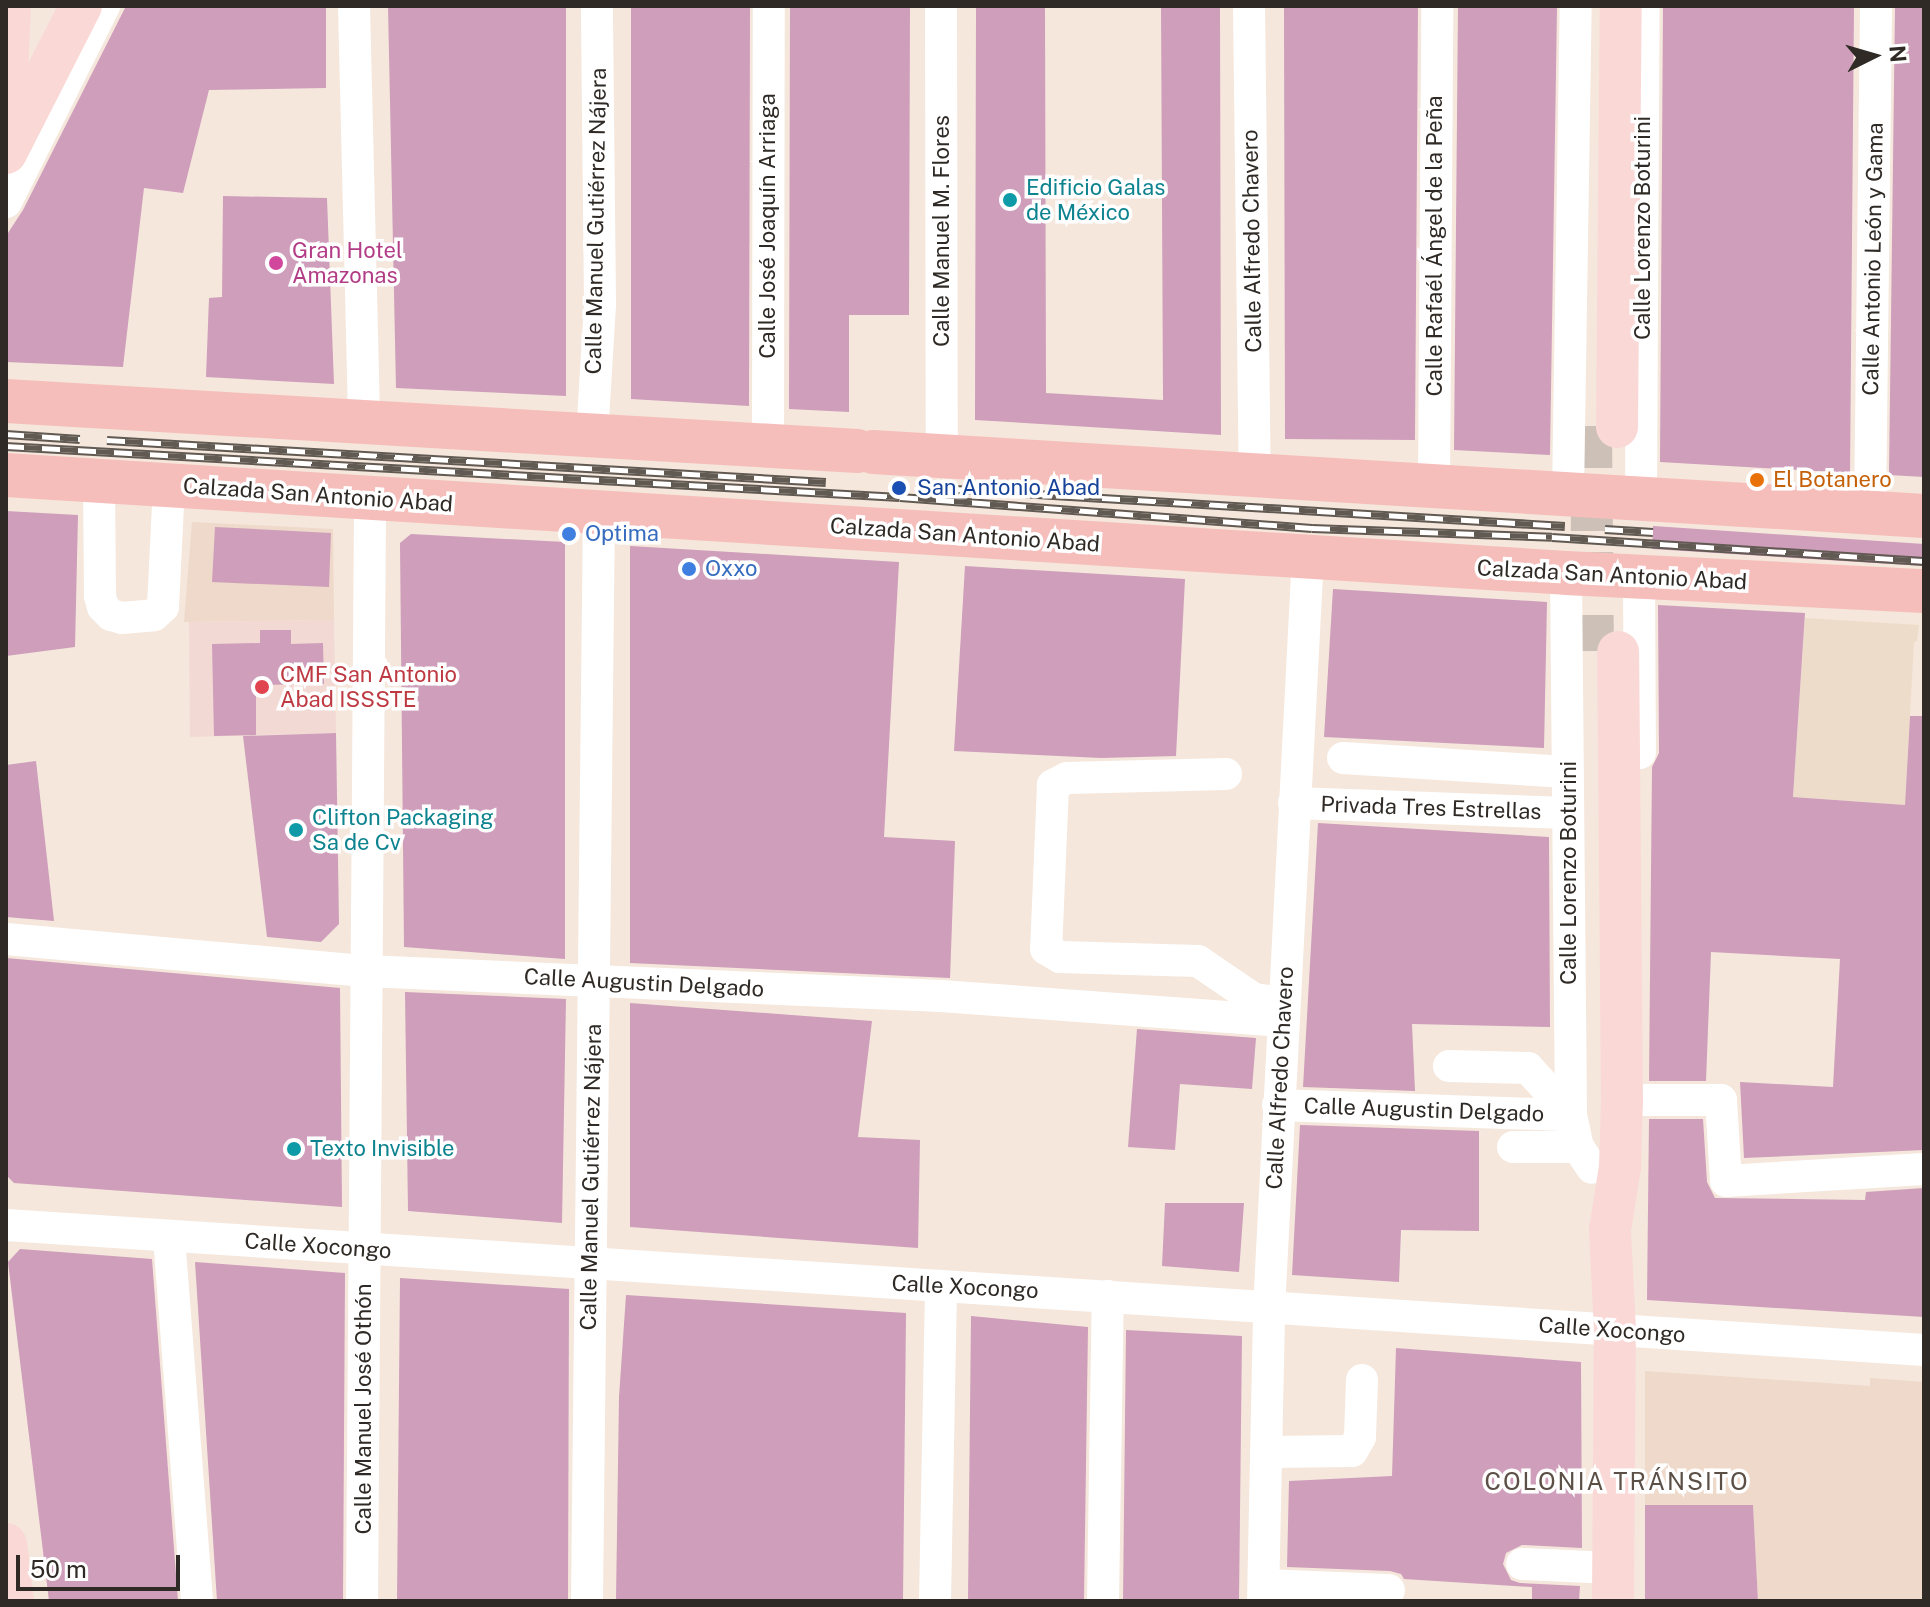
<!DOCTYPE html>
<html>
<head>
<meta charset="utf-8">
<style>
	body { margin:0 }
	#map { position:relative; width:1930px; height:1607px; overflow:hidden; background:#f5e7dc; font-family:"Public Sans",sans-serif }
	div>[style] { position:absolute }
	[style*='--x'] { left:calc(var(--x)*1px); top:calc(var(--y)*1px); width:calc(var(--w)*1px); rotate:calc(var(--a)*1deg) }
	.built>* { inset:0; background:#eed9ca }
	.industrial>* { inset:0; background:#eedccb }
	.medical>* { inset:0; background:#f3d9d3 }
	.building>* { inset:0; background:#ce9ebb }
	.major-tunnel>* { height:42px; margin-top:-21px; transform-origin:0; background:repeating-linear-gradient(90deg,#cdc1b7 0 42px,transparent 0 63px) }
	.minor>* { height:32px; margin:-16px; padding:0 16px; transform-origin:16px; border-radius:16px; background:#fff }
	.major>* { height:42px; margin:-21px; padding:0 21px; transform-origin:21px; border-radius:21px; background:#fad8d6 }
	.highway>* { height:44px; margin:-22px; padding:0 22px; transform-origin:22px; border-radius:22px; background:#f6bebb }
	.rail>* { height:9px; margin-top:-4.5px; transform-origin:0; background:repeating-linear-gradient(90deg,#fff 0 18px,#615a53 0 36px); box-sizing:border-box; border-block:2px solid #615a53 }
	.dots>* { width:22px; height:22px; translate:-50% -50%; box-sizing:border-box; border:4px solid #fff; border-radius:50% }
	span { translate:-50% -50%; white-space:nowrap; text-align:center; line-height:1.15; -webkit-text-stroke:7px #fff; paint-order:stroke }
	.culture-label { font-size:22px; color:#0d838f }
	.left { translate:0 -50%; text-align:left }
	.street-label { font-size:22px; color:#2f2a25 }
	.hotel-label { font-size:22px; color:#b23c85 }
	.food-label { font-size:22px; color:#c56008 }
	.transit-label { font-size:22px; color:#164399 }
	.shop-label { font-size:22px; color:#366cbe }
	.health-label { font-size:22px; color:#be3a42 }
	.neighbourhood-label { font-size:24px; color:#5b4f46; letter-spacing:2px }
	.frame { position:absolute; inset:0; border:8px solid #2f2a25; pointer-events:none }
	.north { position:absolute; left:1834px; top:16px; width:80px; height:80px; -webkit-text-stroke:6px #fff; paint-order:stroke; rotate:85deg; font-size:22px; font-weight:700; line-height:32px; text-align:center; color:#2f2a25 }
	.north::after { content:''; display:block; margin:auto; width:28px; height:36px; background:#2f2a25; clip-path:polygon(50% 0,100% 100%,50% 72%,0 100%) }
	.scale { position:absolute; left:16px; top:1555px; width:164px; height:36px; box-sizing:border-box; border:4px solid #2f2a25; border-top:0; padding-left:10px; font-size:24px; line-height:28px; white-space:nowrap; color:#2f2a25; -webkit-text-stroke:6px #fff; paint-order:stroke }
</style>
</head>
<body>
<div id="map">
	<div class="built">
		<i style="clip-path:polygon(192px 522px,333px 529px,334px 620px,184px 622px)"></i>
		<i style="clip-path:polygon(1645px 1371px,1870px 1386px,1870px 1378px,1924px 1382px,1924px 1601px,1758px 1601px,1753px 1505px,1645px 1505px)"></i>
	</div>
	<div class="industrial">
		<i style="clip-path:polygon(1805px 618px,1919px 625px,1917px 641px,1914px 642px,1905px 805px,1793px 797px)"></i>
	</div>
	<div class="medical">
		<i style="clip-path:polygon(334px 620px,336px 733px,190px 737px,189px 622px)"></i>
	</div>
	<div class="building">
		<i style="clip-path:polygon(126px 6px,326px 6px,326px 88px,209px 90px,183px 193px,144px 188px,123px 367px,6px 362px,6px 236px,23px 210px)"></i>
		<i style="clip-path:polygon(388px 6px,566px 6px,566px 396px,396px 388px)"></i>
		<i style="clip-path:polygon(631px 6px,750px 6px,749px 406px,631px 399px)"></i>
		<i style="clip-path:polygon(790px 6px,910px 6px,909px 315px,849px 315px,849px 412px,789px 409px)"></i>
		<i style="clip-path:polygon(976px 6px,1045px 6px,1046px 393px,1163px 400px,1161px 6px,1220px 6px,1221px 435px,975px 420px)"></i>
		<i style="clip-path:polygon(1284px 6px,1418px 6px,1415px 440px,1285px 439px)"></i>
		<i style="clip-path:polygon(1458px 6px,1557px 6px,1550px 455px,1454px 450px)"></i>
		<i style="clip-path:polygon(1663px 6px,1854px 6px,1850px 473px,1660px 462px)"></i>
		<i style="clip-path:polygon(1895px 6px,1924px 6px,1924px 477px,1889px 475px)"></i>
		<i style="clip-path:polygon(223px 196px,327px 198px,334px 384px,206px 377px,209px 298px,222px 297px)"></i>
		<i style="clip-path:polygon(6px 511px,78px 515px,75px 647px,6px 656px)"></i>
		<i style="clip-path:polygon(1653px 526px,1924px 544px,1924px 566px,1652px 549px)"></i>
		<i style="clip-path:polygon(215px 527px,331px 533px,329px 587px,212px 582px)"></i>
		<i style="clip-path:polygon(411px 534px,565px 542px,565px 959px,404px 947px,400px 543px)"></i>
		<i style="clip-path:polygon(630px 546px,899px 562px,884px 837px,955px 841px,950px 978px,630px 963px)"></i>
		<i style="clip-path:polygon(965px 566px,1185px 579px,1176px 756px,1101px 758px,954px 751px)"></i>
		<i style="clip-path:polygon(1333px 589px,1547px 602px,1544px 748px,1324px 737px)"></i>
		<i style="clip-path:polygon(1658px 605px,1805px 613px,1793px 797px,1905px 805px,1910px 716px,1924px 716px,1924px 1150px,1744px 1158px,1740px 1082px,1833px 1087px,1840px 959px,1711px 952px,1706px 1081px,1649px 1081px,1652px 767px,1659px 753px)"></i>
		<i style="clip-path:polygon(260px 630px,291px 630px,291px 644px,323px 643px,324px 684px,256px 685px,256px 735px,214px 736px,212px 644px,260px 643px)"></i>
		<i style="clip-path:polygon(336px 733px,339px 924px,321px 942px,267px 937px,243px 736px)"></i>
		<i style="clip-path:polygon(36px 761px,47px 858px,54px 921px,6px 917px,6px 765px)"></i>
		<i style="clip-path:polygon(1318px 823px,1549px 837px,1550px 1027px,1412px 1024px,1415px 1091px,1303px 1087px)"></i>
		<i style="clip-path:polygon(6px 958px,340px 988px,342px 1207px,14px 1183px,6px 1175px)"></i>
		<i style="clip-path:polygon(405px 992px,566px 999px,562px 1223px,408px 1211px)"></i>
		<i style="clip-path:polygon(630px 1003px,872px 1021px,858px 1137px,920px 1140px,918px 1248px,630px 1227px)"></i>
		<i style="clip-path:polygon(1137px 1029px,1256px 1038px,1252px 1089px,1180px 1084px,1175px 1150px,1128px 1147px)"></i>
		<i style="clip-path:polygon(1649px 1119px,1703px 1119px,1707px 1182px,1715px 1198px,1865px 1200px,1866px 1192px,1924px 1188px,1924px 1317px,1647px 1300px)"></i>
		<i style="clip-path:polygon(1300px 1125px,1479px 1131px,1479px 1231px,1401px 1230px,1399px 1282px,1292px 1275px)"></i>
		<i style="clip-path:polygon(1165px 1203px,1244px 1203px,1239px 1272px,1162px 1266px)"></i>
		<i style="clip-path:polygon(20px 1249px,152px 1259px,178px 1601px,49px 1601px,8px 1262px)"></i>
		<i style="clip-path:polygon(195px 1262px,345px 1273px,343px 1601px,217px 1601px)"></i>
		<i style="clip-path:polygon(400px 1278px,569px 1289px,568px 1601px,397px 1601px)"></i>
		<i style="clip-path:polygon(626px 1295px,906px 1313px,903px 1601px,616px 1601px,619px 1397px)"></i>
		<i style="clip-path:polygon(971px 1316px,1088px 1327px,1084px 1601px,968px 1601px)"></i>
		<i style="clip-path:polygon(1126px 1330px,1242px 1336px,1239px 1601px,1123px 1601px)"></i>
		<i style="clip-path:polygon(1396px 1348px,1581px 1362px,1582px 1548px,1522px 1545px,1506px 1553px,1503px 1564px,1511px 1580px,1520px 1583px,1580px 1586px,1579px 1601px,1532px 1601px,1532px 1587px,1404px 1579px,1401px 1574px,1390px 1571px,1287px 1567px,1289px 1481px,1392px 1476px)"></i>
		<i style="clip-path:polygon(1645px 1505px,1753px 1505px,1758px 1601px,1645px 1601px)"></i>
	</div>
	<div class="major-tunnel">
		<i style="--x:1591;--y:426;--w:225;--a:89.5"></i>
	</div>
	<div class="minor">
		<i style="--x:354;--y:6;--w:415;--a:88.6"></i>
		<i style="--x:941;--y:6;--w:450;--a:89.9"></i>
		<i style="--x:1249;--y:6;--w:469;--a:89.3"></i>
		<i style="--x:6;--y:202;--w:219;--a:-63.4"></i>
		<i style="--x:592;--y:436;--w:132;--a:-86.5"></i>
		<i style="--x:600;--y:304;--w:298;--a:-90.6"></i>
		<i style="--x:768;--y:446;--w:440;--a:-89.9"></i>
		<i style="--x:99;--y:481;--w:115;--a:89.5"></i>
		<i style="--x:100;--y:596;--w:11;--a:75"></i>
		<i style="--x:103;--y:607;--w:11;--a:45"></i>
		<i style="--x:111;--y:615;--w:11;--a:15"></i>
		<i style="--x:122;--y:618;--w:32;--a:-5"></i>
		<i style="--x:154;--y:615;--w:12;--a:-42"></i>
		<i style="--x:163;--y:607;--w:122;--a:-87.2"></i>
		<i style="--x:1434;--y:486;--w:480;--a:-89.6"></i>
		<i style="--x:1568;--y:495;--w:489;--a:-89.1"></i>
		<i style="--x:1641;--y:498;--w:492;--a:-89.7"></i>
		<i style="--x:1870;--y:512;--w:506;--a:-89.32"></i>
		<i style="--x:1566;--y:573;--w:542;--a:89.47"></i>
		<i style="--x:1571;--y:1115;--w:33;--a:78"></i>
		<i style="--x:1578;--y:1147;--w:25;--a:56"></i>
		<i style="--x:1639;--y:577;--w:176;--a:89.7"></i>
		<i style="--x:1343;--y:758;--w:225;--a:3.6"></i>
		<i style="--x:1226;--y:774;--w:159;--a:178.6"></i>
		<i style="--x:1067;--y:778;--w:16;--a:153"></i>
		<i style="--x:1053;--y:785;--w:164;--a:92.4"></i>
		<i style="--x:1046;--y:949;--w:16;--a:30"></i>
		<i style="--x:1060;--y:957;--w:138;--a:1.7"></i>
		<i style="--x:1198;--y:961;--w:68;--a:34.2"></i>
		<i style="--x:1254;--y:999;--w:29;--a:8"></i>
		<i style="--x:1294;--y:803;--w:274;--a:2.1"></i>
		<i style="--x:6;--y:939;--w:361;--a:5.1"></i>
		<i style="--x:366;--y:971;--w:576;--a:2.49"></i>
		<i style="--x:941;--y:996;--w:342;--a:4.2"></i>
		<i style="--x:1449;--y:1066;--w:79;--a:1.5"></i>
		<i style="--x:1528;--y:1068;--w:64;--a:47.5"></i>
		<i style="--x:1622;--y:1100;--w:99;--a:0"></i>
		<i style="--x:1721;--y:1100;--w:81;--a:86.5"></i>
		<i style="--x:1726;--y:1181;--w:198;--a:-3.5"></i>
		<i style="--x:1278;--y:1105;--w:293;--a:2"></i>
		<i style="--x:1513;--y:1147;--w:65;--a:0"></i>
		<i style="--x:6;--y:1225;--w:1922;--a:3.73"></i>
		<i style="--x:169;--y:1237;--w:365;--a:85.6"></i>
		<i style="--x:1266;--y:1452;--w:86;--a:-0.7"></i>
		<i style="--x:1352;--y:1451;--w:16;--a:-60"></i>
		<i style="--x:1360;--y:1437;--w:57;--a:-88"></i>
		<i style="--x:1522;--y:1564;--w:91;--a:2.5"></i>
		<i style="--x:1264;--y:1585;--w:125;--a:2.3"></i>
		<i style="--x:362;--y:1601;--w:1103;--a:-89.58"></i>
		<i style="--x:587;--y:1601;--w:1089;--a:-89.37"></i>
		<i style="--x:935;--y:1601;--w:315;--a:-88.9"></i>
		<i style="--x:1103;--y:1601;--w:305;--a:-89.1"></i>
		<i style="--x:1263;--y:1601;--w:292;--a:-88.8"></i>
		<i style="--x:1269;--y:1309;--w:754;--a:-87.04"></i>
	</div>
	<div class="major">
		<i style="--x:6;--y:96;--w:90;--a:-87.5"></i>
		<i style="--x:6;--y:153;--w:165;--a:-63"></i>
		<i style="--x:1617;--y:427;--w:421;--a:-89.5"></i>
		<i style="--x:6;--y:1544;--w:57;--a:83"></i>
		<i style="--x:1613;--y:1601;--w:271;--a:-89.6"></i>
		<i style="--x:1615;--y:1330;--w:100;--a:-92.9"></i>
		<i style="--x:1610;--y:1230;--w:64;--a:-81"></i>
		<i style="--x:1620;--y:1167;--w:67;--a:-88.3"></i>
		<i style="--x:1622;--y:1100;--w:448;--a:-90.5"></i>
	</div>
	<div class="highway">
		<i style="--x:6;--y:401;--w:853;--a:3.36"></i>
		<i style="--x:873;--y:452;--w:1053;--a:3.48"></i>
		<i style="--x:6;--y:475;--w:1563;--a:3.59"></i>
		<i style="--x:1566;--y:573;--w:358;--a:2.9"></i>
	</div>
	<div class="rail">
		<i style="--x:6;--y:434;--w:74;--a:3.9"></i>
		<i style="--x:107;--y:440;--w:720;--a:3.34"></i>
		<i style="--x:6;--y:446;--w:895;--a:3.27"></i>
		<i style="--x:900;--y:497;--w:413;--a:4.3"></i>
		<i style="--x:1312;--y:528;--w:240;--a:2.1"></i>
		<i style="--x:1552;--y:537;--w:373;--a:3.7"></i>
		<i style="--x:922;--y:487;--w:644;--a:3.47"></i>
		<i style="--x:1605;--y:529;--w:48;--a:3.6"></i>
	</div>
	<div class="dots">
		<i style="left:1010px;top:200px;background:#0f9aa8"></i>
		<i style="left:276px;top:263px;background:#d1479c"></i>
		<i style="left:1757px;top:480px;background:#e8710a"></i>
		<i style="left:899px;top:488px;background:#1a4fb4"></i>
		<i style="left:569px;top:534px;background:#3f7fe0"></i>
		<i style="left:689px;top:569px;background:#3f7fe0"></i>
		<i style="left:262px;top:687px;background:#e0444e"></i>
		<i style="left:296px;top:830px;background:#0f9aa8"></i>
		<i style="left:294px;top:1149px;background:#0f9aa8"></i>
	</div>
	<div class="culture-label">
		<span class="left" style="left:1026px;top:200px">Edificio Galas<br>de México</span>
		<span class="left" style="left:312px;top:830px">Clifton Packaging<br>Sa de Cv</span>
		<span class="left" style="left:310px;top:1149px">Texto Invisible</span>
	</div>
	<div class="street-label">
		<span style="left:596px;top:221px;rotate:-89deg">Calle Manuel Gutiérrez Nájera</span>
		<span style="left:768px;top:226px;rotate:-90deg">Calle José Joaquín Arriaga</span>
		<span style="left:1643px;top:228px;rotate:-90deg">Calle Lorenzo Boturini</span>
		<span style="left:942px;top:231px;rotate:-90deg">Calle Manuel M. Flores</span>
		<span style="left:1252px;top:241px;rotate:-91deg">Calle Alfredo Chavero</span>
		<span style="left:1435px;top:246px;rotate:-90deg">Calle Rafaél Ángel de la Peña</span>
		<span style="left:1873px;top:259px;rotate:-89deg">Calle Antonio León y Gama</span>
		<span style="left:318px;top:495px;rotate:4deg">Calzada San Antonio Abad</span>
		<span style="left:965px;top:535px;rotate:4deg">Calzada San Antonio Abad</span>
		<span style="left:1612px;top:575px;rotate:3deg">Calzada San Antonio Abad</span>
		<span style="left:1431px;top:808px;rotate:2deg">Privada Tres Estrellas</span>
		<span style="left:1569px;top:873px;rotate:-90deg">Calle Lorenzo Boturini</span>
		<span style="left:644px;top:983px;rotate:3deg">Calle Augustin Delgado</span>
		<span style="left:1280px;top:1078px;rotate:-87deg">Calle Alfredo Chavero</span>
		<span style="left:1424px;top:1110px;rotate:2deg">Calle Augustin Delgado</span>
		<span style="left:591px;top:1177px;rotate:-89deg">Calle Manuel Gutiérrez Nájera</span>
		<span style="left:318px;top:1246px;rotate:4deg">Calle Xocongo</span>
		<span style="left:965px;top:1287px;rotate:3deg">Calle Xocongo</span>
		<span style="left:1612px;top:1330px;rotate:4deg">Calle Xocongo</span>
		<span style="left:364px;top:1409px;rotate:-90deg">Calle Manuel José Othón</span>
	</div>
	<div class="hotel-label">
		<span class="left" style="left:292px;top:263px">Gran Hotel<br>Amazonas</span>
	</div>
	<div class="food-label">
		<span class="left" style="left:1773px;top:480px">El Botanero</span>
	</div>
	<div class="transit-label">
		<span class="left" style="left:917px;top:488px">San Antonio Abad</span>
	</div>
	<div class="shop-label">
		<span class="left" style="left:585px;top:534px">Optima</span>
		<span class="left" style="left:705px;top:569px">Oxxo</span>
	</div>
	<div class="health-label">
		<span class="left" style="left:280px;top:687px">CMF San Antonio<br>Abad ISSSTE</span>
	</div>
	<div class="neighbourhood-label">
		<span style="left:1617px;top:1482px">COLONIA TRÁNSITO</span>
	</div>
	<div class="frame"></div>
	<div class="north">N</div>
	<div class="scale">50 m</div>
</div>
</body>
</html>
